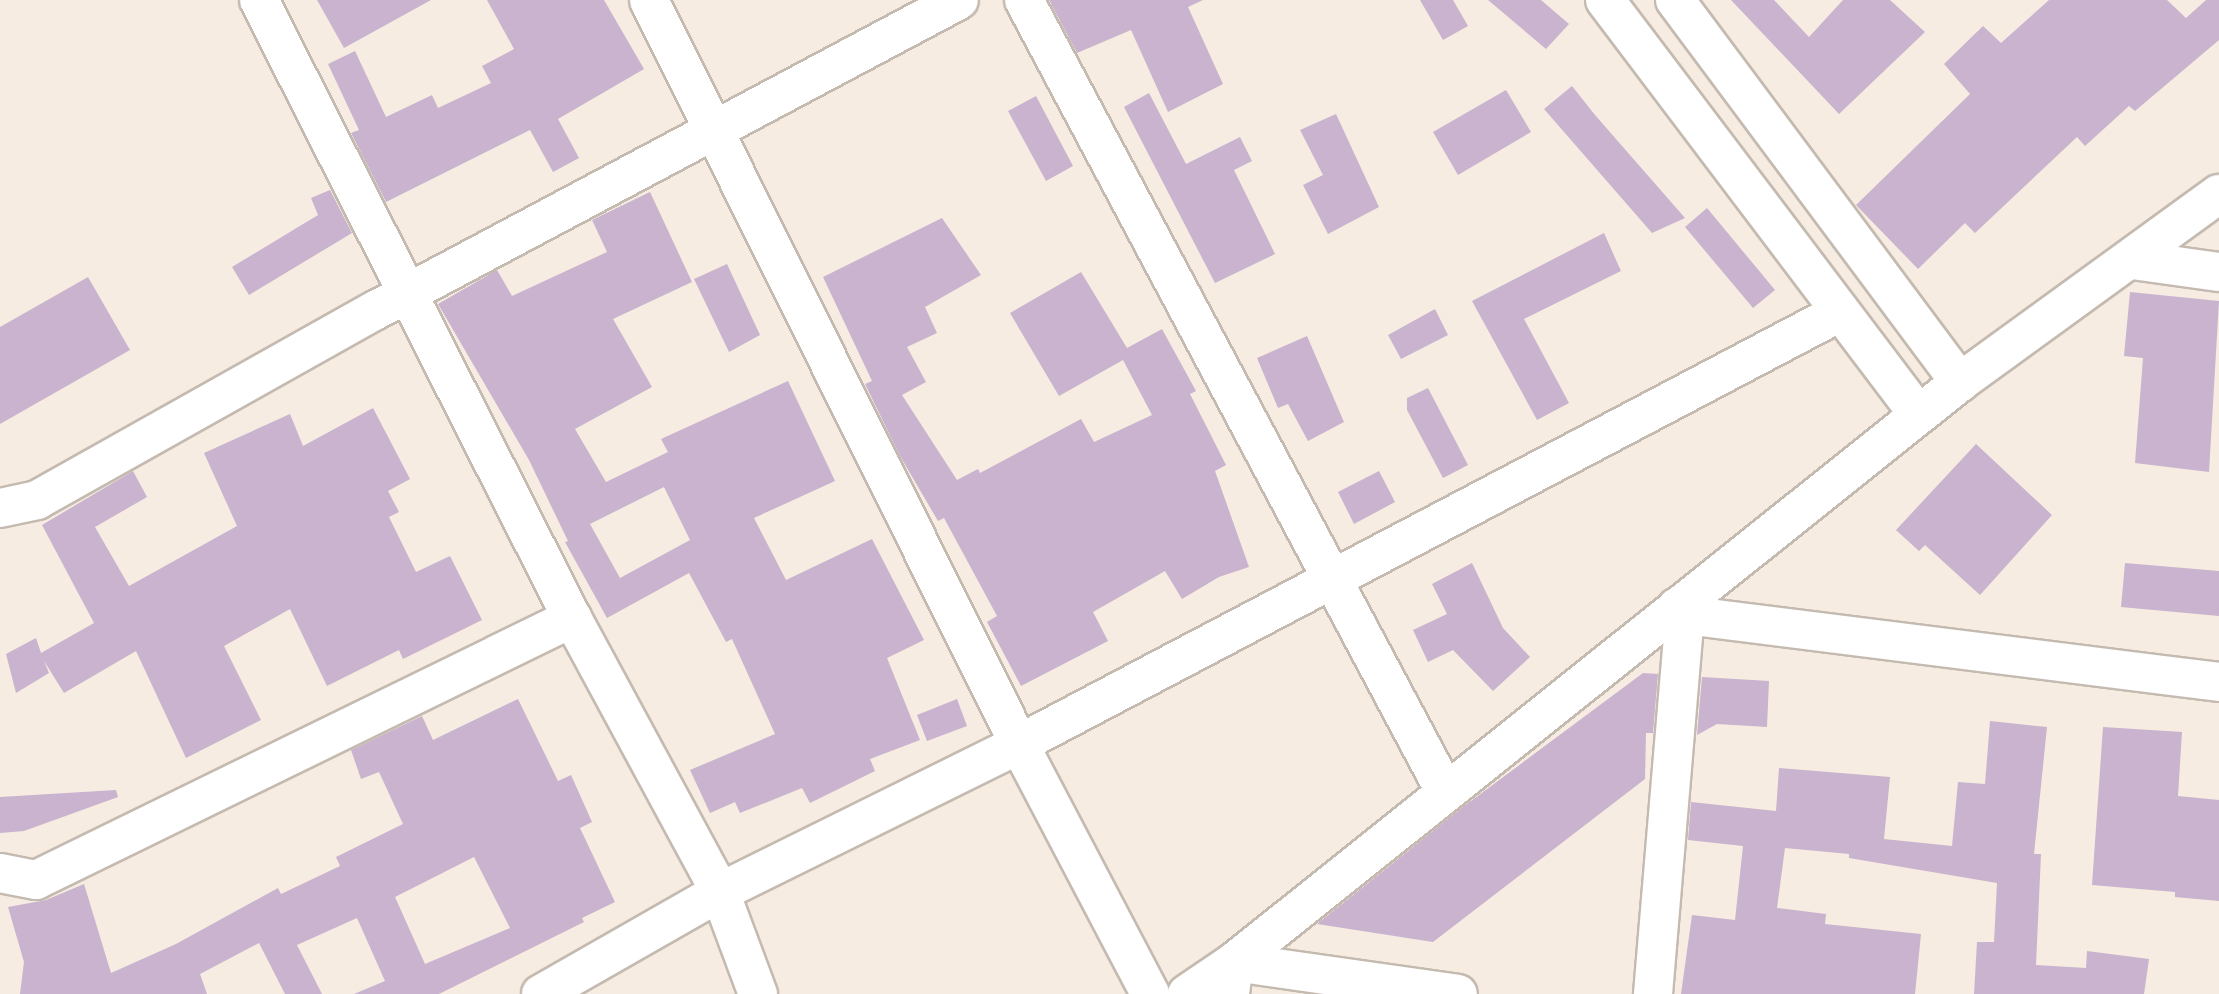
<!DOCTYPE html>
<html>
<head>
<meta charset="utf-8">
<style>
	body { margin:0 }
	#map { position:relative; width:2219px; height:994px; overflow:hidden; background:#f6ece1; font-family:Overpass,sans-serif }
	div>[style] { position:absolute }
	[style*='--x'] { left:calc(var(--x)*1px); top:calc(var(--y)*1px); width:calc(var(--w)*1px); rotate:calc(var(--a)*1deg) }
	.building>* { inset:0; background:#c9b3ce }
	.roads { filter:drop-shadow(2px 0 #c4bab0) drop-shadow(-2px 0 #c4bab0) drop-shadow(0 2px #c4bab0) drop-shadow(0 -2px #c4bab0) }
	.street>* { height:38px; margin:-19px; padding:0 19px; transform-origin:19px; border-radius:19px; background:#fff }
	.secondary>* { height:38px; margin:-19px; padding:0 19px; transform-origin:19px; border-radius:19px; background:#fff }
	span { translate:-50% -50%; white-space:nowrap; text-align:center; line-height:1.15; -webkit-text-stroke:5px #fffaf6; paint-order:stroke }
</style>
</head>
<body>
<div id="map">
	<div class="building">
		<i style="clip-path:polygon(317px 0,431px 0,344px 48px)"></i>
		<i style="clip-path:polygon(487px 0,604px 0,644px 69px,558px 119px,579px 158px,553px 172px,530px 130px,386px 202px,351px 133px,359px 130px,328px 64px,355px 51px,386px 117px,432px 95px,438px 108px,491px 83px,482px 66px,514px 49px)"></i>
		<i style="clip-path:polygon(1049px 0,1203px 0,1188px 7px,1223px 84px,1168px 112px,1131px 30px,1077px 53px)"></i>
		<i style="clip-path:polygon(1420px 0,1453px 0,1468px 26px,1443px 40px)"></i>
		<i style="clip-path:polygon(1488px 0,1541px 0,1569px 24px,1546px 49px)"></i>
		<i style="clip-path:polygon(1731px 0,1774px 0,1809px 37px,1843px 0,1890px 0,1925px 32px,1839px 114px)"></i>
		<i style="clip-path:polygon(2049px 0,2167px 0,2186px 18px,2206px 0,2219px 0,2219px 40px,2135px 111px,2129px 106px,2085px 146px,2077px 137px,1975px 233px,1965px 223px,1918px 269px,1856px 205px,1970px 94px,1944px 64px,1983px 26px,2001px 43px)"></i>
		<i style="clip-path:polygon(1572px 86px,1595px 115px,1685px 218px,1652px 233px,1544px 109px)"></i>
		<i style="clip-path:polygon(1506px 90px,1531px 132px,1458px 175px,1433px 132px)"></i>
		<i style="clip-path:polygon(1149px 93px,1186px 164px,1240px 137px,1252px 161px,1234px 170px,1275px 254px,1215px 283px,1124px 107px)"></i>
		<i style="clip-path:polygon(1036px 96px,1073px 166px,1046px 181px,1008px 111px)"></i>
		<i style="clip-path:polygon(1336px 114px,1379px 207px,1328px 234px,1303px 185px,1323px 175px,1300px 130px)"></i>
		<i style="clip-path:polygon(330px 190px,352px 233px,249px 295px,232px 267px,318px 215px,311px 198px)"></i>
		<i style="clip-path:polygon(evenodd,650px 192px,692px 282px,613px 319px,652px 387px,575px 429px,606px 482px,668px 452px,661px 439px,788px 381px,835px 481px,754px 518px,786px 580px,872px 539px,924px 640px,887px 658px,920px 740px,870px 759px,875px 771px,810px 803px,802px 788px,740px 813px,735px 802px,710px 813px,690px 770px,775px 734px,732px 639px,726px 642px,689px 573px,607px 618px,565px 542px,568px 541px,529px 460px,438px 304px,497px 270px,512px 296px,607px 252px,592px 220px,650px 192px,664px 487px,690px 540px,620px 578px,590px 524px,664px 487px)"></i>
		<i style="clip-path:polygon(1707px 208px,1775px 290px,1753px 308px,1685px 227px)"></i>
		<i style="clip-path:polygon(942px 218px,981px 275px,925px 307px,937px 333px,907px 347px,926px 382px,902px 395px,957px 480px,978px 469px,980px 473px,1081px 419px,1094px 442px,1152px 415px,1123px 360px,1059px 396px,1010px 313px,1081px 272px,1127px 348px,1162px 329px,1196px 391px,1190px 394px,1226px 465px,1215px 471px,1249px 567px,1219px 577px,1182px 599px,1165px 571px,1093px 612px,1108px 641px,1021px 686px,987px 622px,997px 616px,944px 518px,938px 521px,900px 456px,865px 384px,872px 381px,823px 277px)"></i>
		<i style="clip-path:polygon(1604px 233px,1621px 271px,1524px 319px,1569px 403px,1537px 420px,1472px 301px)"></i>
		<i style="clip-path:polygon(727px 264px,760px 335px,729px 352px,694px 279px)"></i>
		<i style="clip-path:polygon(88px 277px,130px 350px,0 424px,0 327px)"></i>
		<i style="clip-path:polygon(2130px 292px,2219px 301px,2209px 472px,2135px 463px,2143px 358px,2124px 356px)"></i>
		<i style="clip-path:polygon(1435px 309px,1448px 335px,1401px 359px,1388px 335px)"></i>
		<i style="clip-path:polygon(1307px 336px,1344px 422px,1308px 441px,1288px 404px,1278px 408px,1257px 358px)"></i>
		<i style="clip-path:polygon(1428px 388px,1468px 465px,1443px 478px,1407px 410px,1407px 398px)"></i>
		<i style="clip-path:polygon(373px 408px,410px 479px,388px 491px,399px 512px,389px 517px,416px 572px,450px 556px,482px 620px,403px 659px,399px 650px,327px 686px,290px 609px,224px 646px,261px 720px,186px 758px,136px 651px,64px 693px,44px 661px,49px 673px,16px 693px,6px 654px,36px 638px,41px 653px,94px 623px,42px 525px,133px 471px,147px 497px,95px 527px,129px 586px,237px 526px,204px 453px,290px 414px,303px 446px)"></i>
		<i style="clip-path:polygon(1976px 444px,2052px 515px,1980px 595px,1925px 545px,1919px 551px,1896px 530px)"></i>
		<i style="clip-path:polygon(1379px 471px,1395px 502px,1354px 524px,1338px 492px)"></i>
		<i style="clip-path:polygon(1472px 563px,1503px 628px,1530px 657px,1493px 691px,1453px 650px,1428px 662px,1413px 630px,1447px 614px,1432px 584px)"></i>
		<i style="clip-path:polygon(2125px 563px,2219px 571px,2219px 616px,2121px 607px)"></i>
		<i style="clip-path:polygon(1643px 673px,1658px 674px,1653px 733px,1646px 733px,1645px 779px,1433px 942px,1317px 924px,1463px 807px)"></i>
		<i style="clip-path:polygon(1702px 677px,1769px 681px,1767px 727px,1717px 724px,1697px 735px)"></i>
		<i style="clip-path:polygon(evenodd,518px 699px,558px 781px,571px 775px,592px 822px,580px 828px,615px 902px,582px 918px,584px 922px,439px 994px,354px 994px,385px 981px,357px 918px,297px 945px,322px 994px,285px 994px,259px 943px,200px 974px,207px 994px,20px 994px,24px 962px,8px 907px,46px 900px,84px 884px,111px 973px,176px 944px,278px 888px,281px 894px,340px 866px,336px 857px,403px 824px,379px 772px,361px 779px,351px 750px,422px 716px,433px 740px,518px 699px,474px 857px,510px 928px,425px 964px,395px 897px,474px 857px)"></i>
		<i style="clip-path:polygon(957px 699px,967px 726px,927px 741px,917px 715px)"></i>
		<i style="clip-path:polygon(1990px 721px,2047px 727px,2034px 854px,2041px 854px,2036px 965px,2086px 968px,2087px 951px,2149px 959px,2144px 994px,1974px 994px,1977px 942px,1994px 942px,1997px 883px,1849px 858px,1849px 854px,1785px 848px,1777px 908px,1826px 914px,1825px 924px,1921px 934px,1915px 994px,1681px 994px,1692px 915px,1735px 920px,1743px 846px,1688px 840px,1691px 802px,1776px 811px,1779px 768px,1890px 777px,1884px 839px,1952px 846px,1958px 782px,1985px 784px)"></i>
		<i style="clip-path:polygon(2103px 727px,2182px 732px,2178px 796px,2219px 800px,2219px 901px,2175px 897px,2175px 892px,2092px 885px)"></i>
		<i style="clip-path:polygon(116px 790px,118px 797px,24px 831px,0 833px,0 797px)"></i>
	</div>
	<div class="roads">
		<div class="street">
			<i style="--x:259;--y:0;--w:693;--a:63.14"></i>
			<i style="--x:572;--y:618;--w:311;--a:61.6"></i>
			<i style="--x:720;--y:892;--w:109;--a:69.6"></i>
			<i style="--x:649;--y:0;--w:831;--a:63.56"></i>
			<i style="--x:1019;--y:744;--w:282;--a:62.3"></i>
			<i style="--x:1024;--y:0;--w:896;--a:61.98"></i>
			<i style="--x:2133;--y:260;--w:87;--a:7.9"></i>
			<i style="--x:0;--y:508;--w:38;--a:-12"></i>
			<i style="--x:37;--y:500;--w:389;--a:-29.3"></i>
			<i style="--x:376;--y:310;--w:660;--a:-28"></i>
			<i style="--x:1677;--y:607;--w:11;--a:45"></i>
			<i style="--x:1685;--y:615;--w:538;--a:7.15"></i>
			<i style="--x:0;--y:873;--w:37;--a:11"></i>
			<i style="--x:36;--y:880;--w:597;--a:-26.05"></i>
			<i style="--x:541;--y:994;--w:206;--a:-29.7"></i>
			<i style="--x:720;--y:892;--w:334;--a:-26.3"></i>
			<i style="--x:1019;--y:744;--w:928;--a:-27.75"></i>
			<i style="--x:1230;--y:994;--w:32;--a:-83"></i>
			<i style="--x:1234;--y:962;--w:226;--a:8.1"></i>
			<i style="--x:1653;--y:994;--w:380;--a:-85.2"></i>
		</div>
		<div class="secondary">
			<i style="--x:1605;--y:0;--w:520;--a:52.89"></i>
			<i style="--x:1675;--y:0;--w:477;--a:53.3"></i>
			<i style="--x:1187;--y:994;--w:57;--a:-34.2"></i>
			<i style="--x:1234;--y:962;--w:929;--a:-38.62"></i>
			<i style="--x:1960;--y:382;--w:320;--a:-36"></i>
		</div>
	</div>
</div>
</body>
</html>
